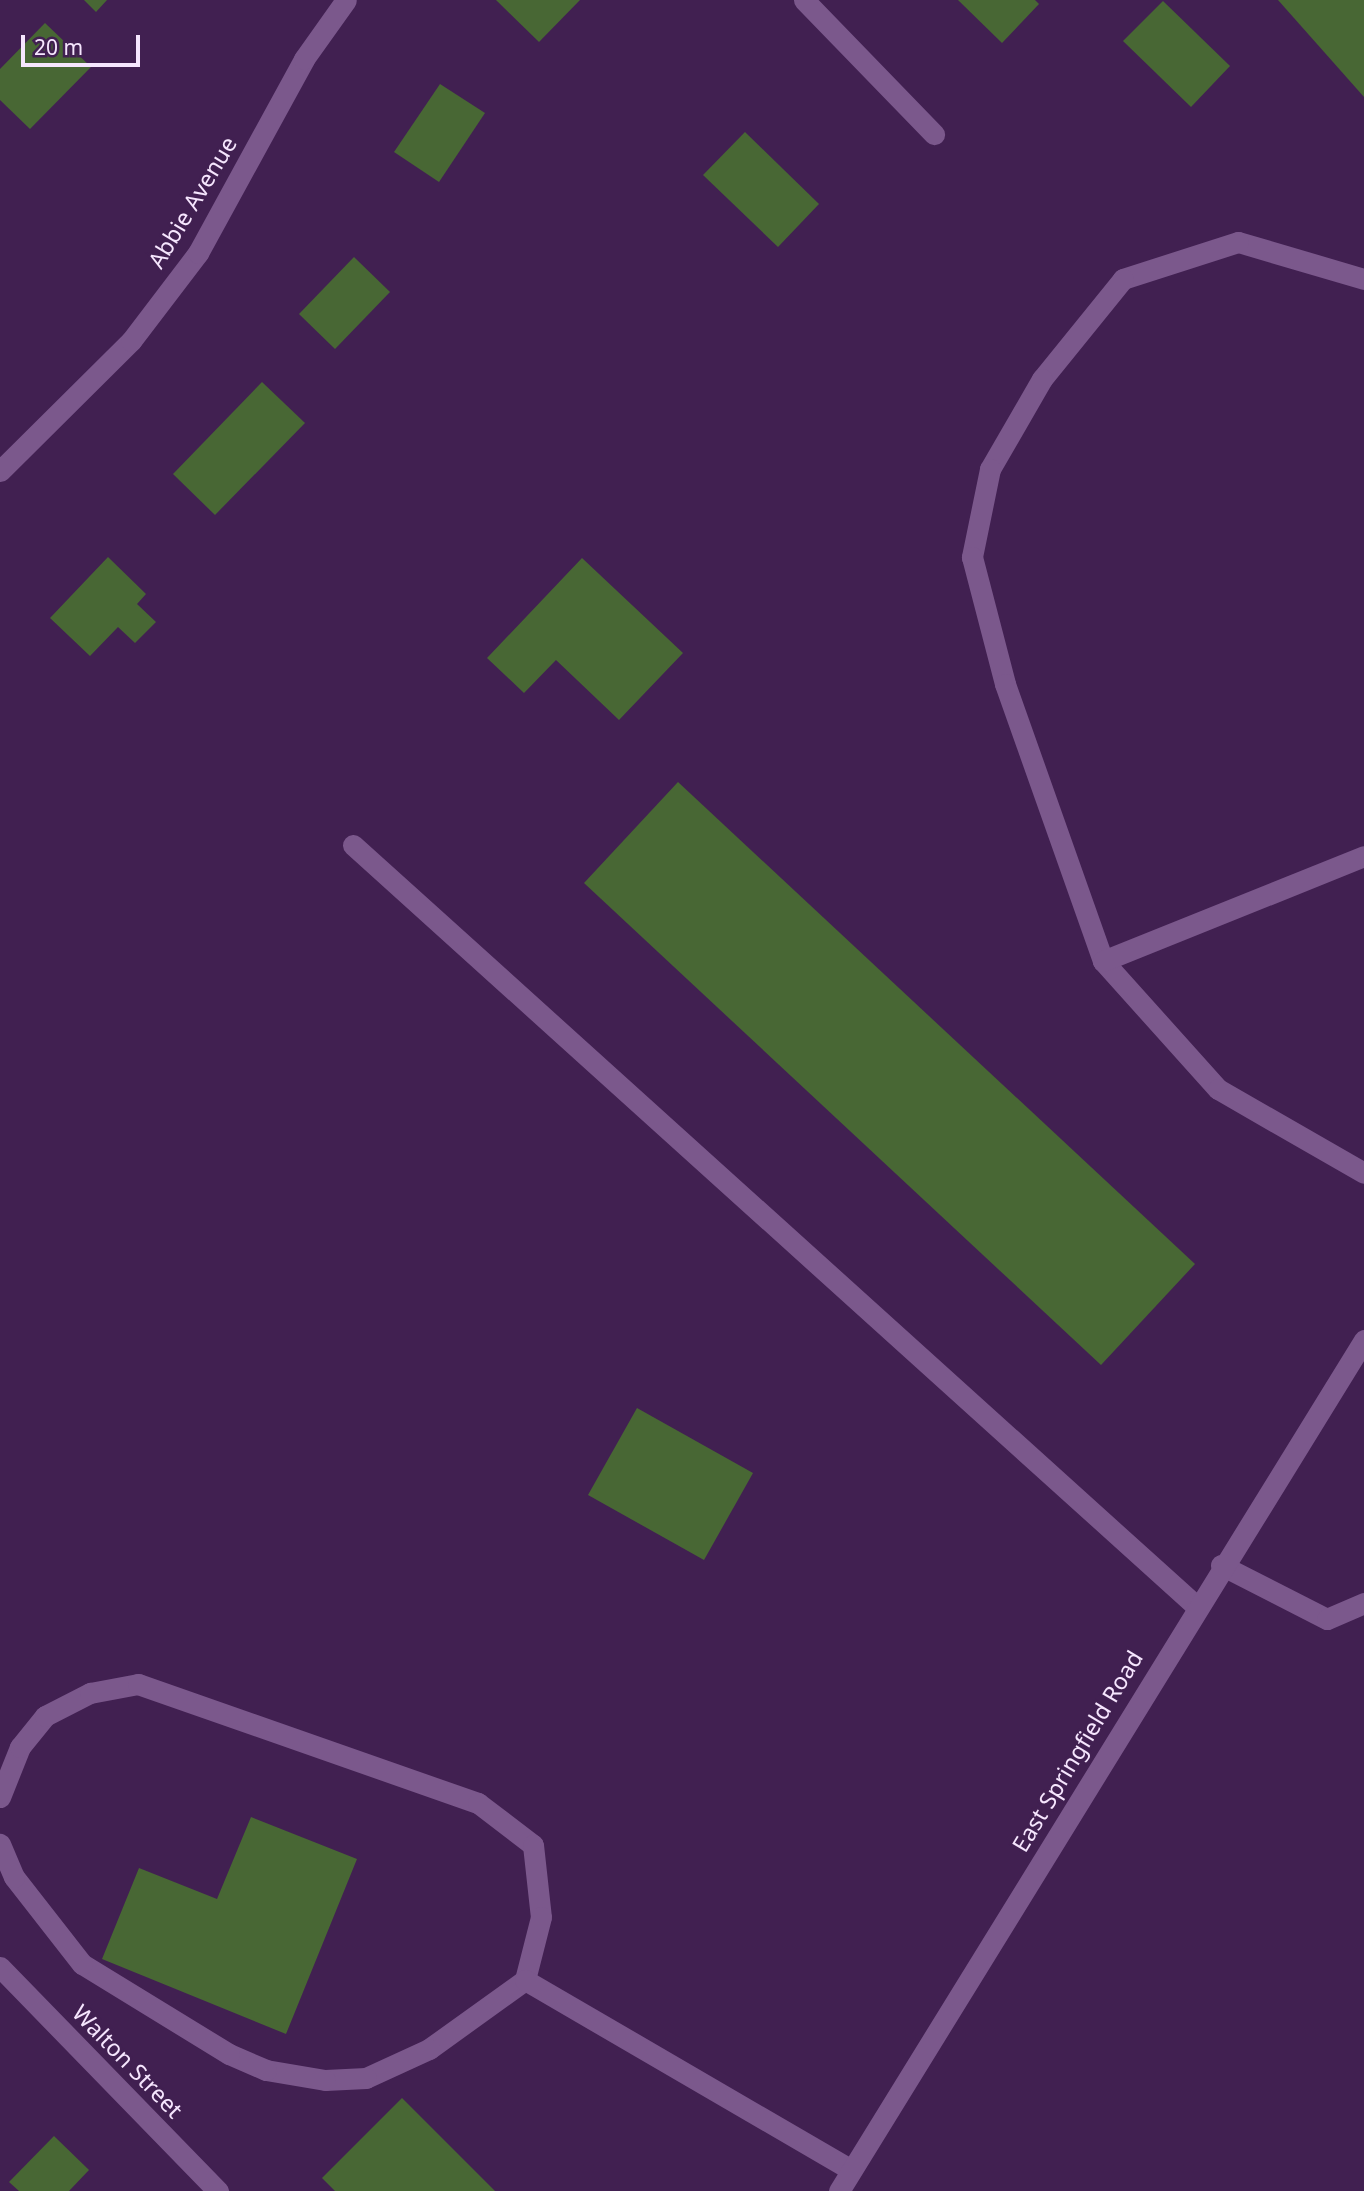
<!DOCTYPE html>
<html>
<head>
<meta charset="utf-8">
<style>
	body { margin:0 }
	#map { position:relative; width:1364px; height:2191px; overflow:hidden; background:#412051; font-family:"Noto Sans",sans-serif }
	div>[style] { position:absolute }
	[style*='--x'] { left:calc(var(--x)*1px); top:calc(var(--y)*1px); width:calc(var(--w)*1px); rotate:calc(var(--a)*1deg) }
	.building>* { inset:0; background:#486734 }
	.service>* { height:21px; margin:-10.5px; padding:0 10.5px; transform-origin:10.5px; border-radius:10.5px; background:#7b588c }
	.minor>* { height:21px; margin:-10.5px; padding:0 10.5px; transform-origin:10.5px; border-radius:10.5px; background:#7b588c }
	.tertiary>* { height:21px; margin:-10.5px; padding:0 10.5px; transform-origin:10.5px; border-radius:10.5px; background:#7b588c }
	span { translate:-50% -50%; white-space:nowrap; text-align:center; line-height:1.15; -webkit-text-stroke:5px #412051; paint-order:stroke }
	.street-label { font-size:23px; color:#f6e6fe }
	.scale { position:absolute; left:21px; top:35px; width:119px; height:32px; box-sizing:border-box; border:4px solid #f6e6fe; border-top:0; padding-left:9px; font-size:21px; line-height:24px; white-space:nowrap; color:#f6e6fe; -webkit-text-stroke:5px #412051; paint-order:stroke }
</style>
</head>
<body>
<div id="map">
	<div class="building">
		<i style="clip-path:polygon(84px 0,107px 0,96px 12px)"></i>
		<i style="clip-path:polygon(496px 0,580px 0,539px 42px)"></i>
		<i style="clip-path:polygon(958px 0,1035px 0,1039px 4px,1002px 43px)"></i>
		<i style="clip-path:polygon(1278px 0,1364px 0,1364px 97px)"></i>
		<i style="clip-path:polygon(1163px 1px,1230px 66px,1191px 107px,1123px 41px)"></i>
		<i style="clip-path:polygon(45px 23px,91px 67px,30px 129px,0 100px,0 69px)"></i>
		<i style="clip-path:polygon(440px 84px,485px 113px,439px 182px,394px 152px)"></i>
		<i style="clip-path:polygon(745px 132px,819px 204px,778px 247px,703px 175px)"></i>
		<i style="clip-path:polygon(354px 257px,390px 292px,335px 349px,299px 314px)"></i>
		<i style="clip-path:polygon(262px 382px,305px 423px,215px 515px,173px 474px)"></i>
		<i style="clip-path:polygon(108px 557px,146px 594px,137px 604px,156px 622px,135px 643px,118px 627px,90px 656px,50px 618px)"></i>
		<i style="clip-path:polygon(582px 558px,683px 653px,619px 720px,556px 660px,524px 693px,487px 658px)"></i>
		<i style="clip-path:polygon(678px 782px,1195px 1264px,1101px 1365px,584px 883px)"></i>
		<i style="clip-path:polygon(637px 1408px,753px 1473px,704px 1560px,588px 1495px)"></i>
		<i style="clip-path:polygon(251px 1817px,357px 1859px,286px 2034px,102px 1959px,139px 1868px,217px 1899px)"></i>
		<i style="clip-path:polygon(402px 2098px,495px 2191px,335px 2191px,322px 2178px)"></i>
		<i style="clip-path:polygon(54px 2136px,89px 2170px,69px 2191px,19px 2191px,9px 2182px)"></i>
	</div>
	<div class="service">
		<i style="--x:1364;--y:279;--w:131;--a:-163.6"></i>
		<i style="--x:1238;--y:242;--w:121;--a:162.2"></i>
		<i style="--x:1123;--y:279;--w:129;--a:129"></i>
		<i style="--x:1042;--y:379;--w:104;--a:120"></i>
		<i style="--x:990;--y:469;--w:90;--a:101.6"></i>
		<i style="--x:972;--y:557;--w:131;--a:75.4"></i>
		<i style="--x:1005;--y:684;--w:294;--a:70.5"></i>
		<i style="--x:1103;--y:961;--w:172;--a:48.1"></i>
		<i style="--x:1218;--y:1089;--w:168;--a:29.9"></i>
		<i style="--x:353;--y:845;--w:1136;--a:42.07"></i>
		<i style="--x:1103;--y:961;--w:281;--a:-21.9"></i>
		<i style="--x:1221;--y:1565;--w:119;--a:27"></i>
		<i style="--x:1327;--y:1619;--w:40;--a:-23.4"></i>
		<i style="--x:0;--y:1797;--w:54;--a:-68.2"></i>
		<i style="--x:20;--y:1747;--w:40;--a:-51"></i>
		<i style="--x:45;--y:1716;--w:51;--a:-27.1"></i>
		<i style="--x:90;--y:1693;--w:49;--a:-10.6"></i>
		<i style="--x:138;--y:1684;--w:360;--a:19.3"></i>
		<i style="--x:478;--y:1803;--w:69;--a:37.4"></i>
		<i style="--x:533;--y:1845;--w:72;--a:83.7"></i>
		<i style="--x:541;--y:1917;--w:65;--a:104.3"></i>
		<i style="--x:525;--y:1980;--w:118;--a:144.3"></i>
		<i style="--x:429;--y:2049;--w:69;--a:155.3"></i>
		<i style="--x:366;--y:2078;--w:41;--a:177.2"></i>
		<i style="--x:325;--y:2080;--w:60;--a:-170.4"></i>
		<i style="--x:266;--y:2070;--w:40;--a:-156.6"></i>
		<i style="--x:229;--y:2054;--w:172;--a:-148.5"></i>
		<i style="--x:82;--y:1964;--w:110;--a:-128"></i>
		<i style="--x:14;--y:1877;--w:36;--a:-113"></i>
		<i style="--x:525;--y:1980;--w:377;--a:30.2"></i>
	</div>
	<div class="minor">
		<i style="--x:804;--y:0;--w:187;--a:45.9"></i>
		<i style="--x:0;--y:471;--w:185;--a:-44.8"></i>
		<i style="--x:131;--y:341;--w:111;--a:-52.7"></i>
		<i style="--x:198;--y:253;--w:221;--a:-61.3"></i>
		<i style="--x:304;--y:59;--w:72;--a:-54.6"></i>
		<i style="--x:0;--y:1967;--w:313;--a:45.8"></i>
	</div>
	<div class="tertiary">
		<i style="--x:839;--y:2191;--w:1000;--a:-58.33"></i>
	</div>
	<div class="street-label">
		<span style="left:192px;top:202px;rotate:-59deg">Abbie Avenue</span>
		<span style="left:1077px;top:1751px;rotate:-59deg">East Springfield Road</span>
		<span style="left:128px;top:2061px;rotate:46deg">Walton Street</span>
	</div>
	<div class="scale">20 m</div>
</div>
</body>
</html>
